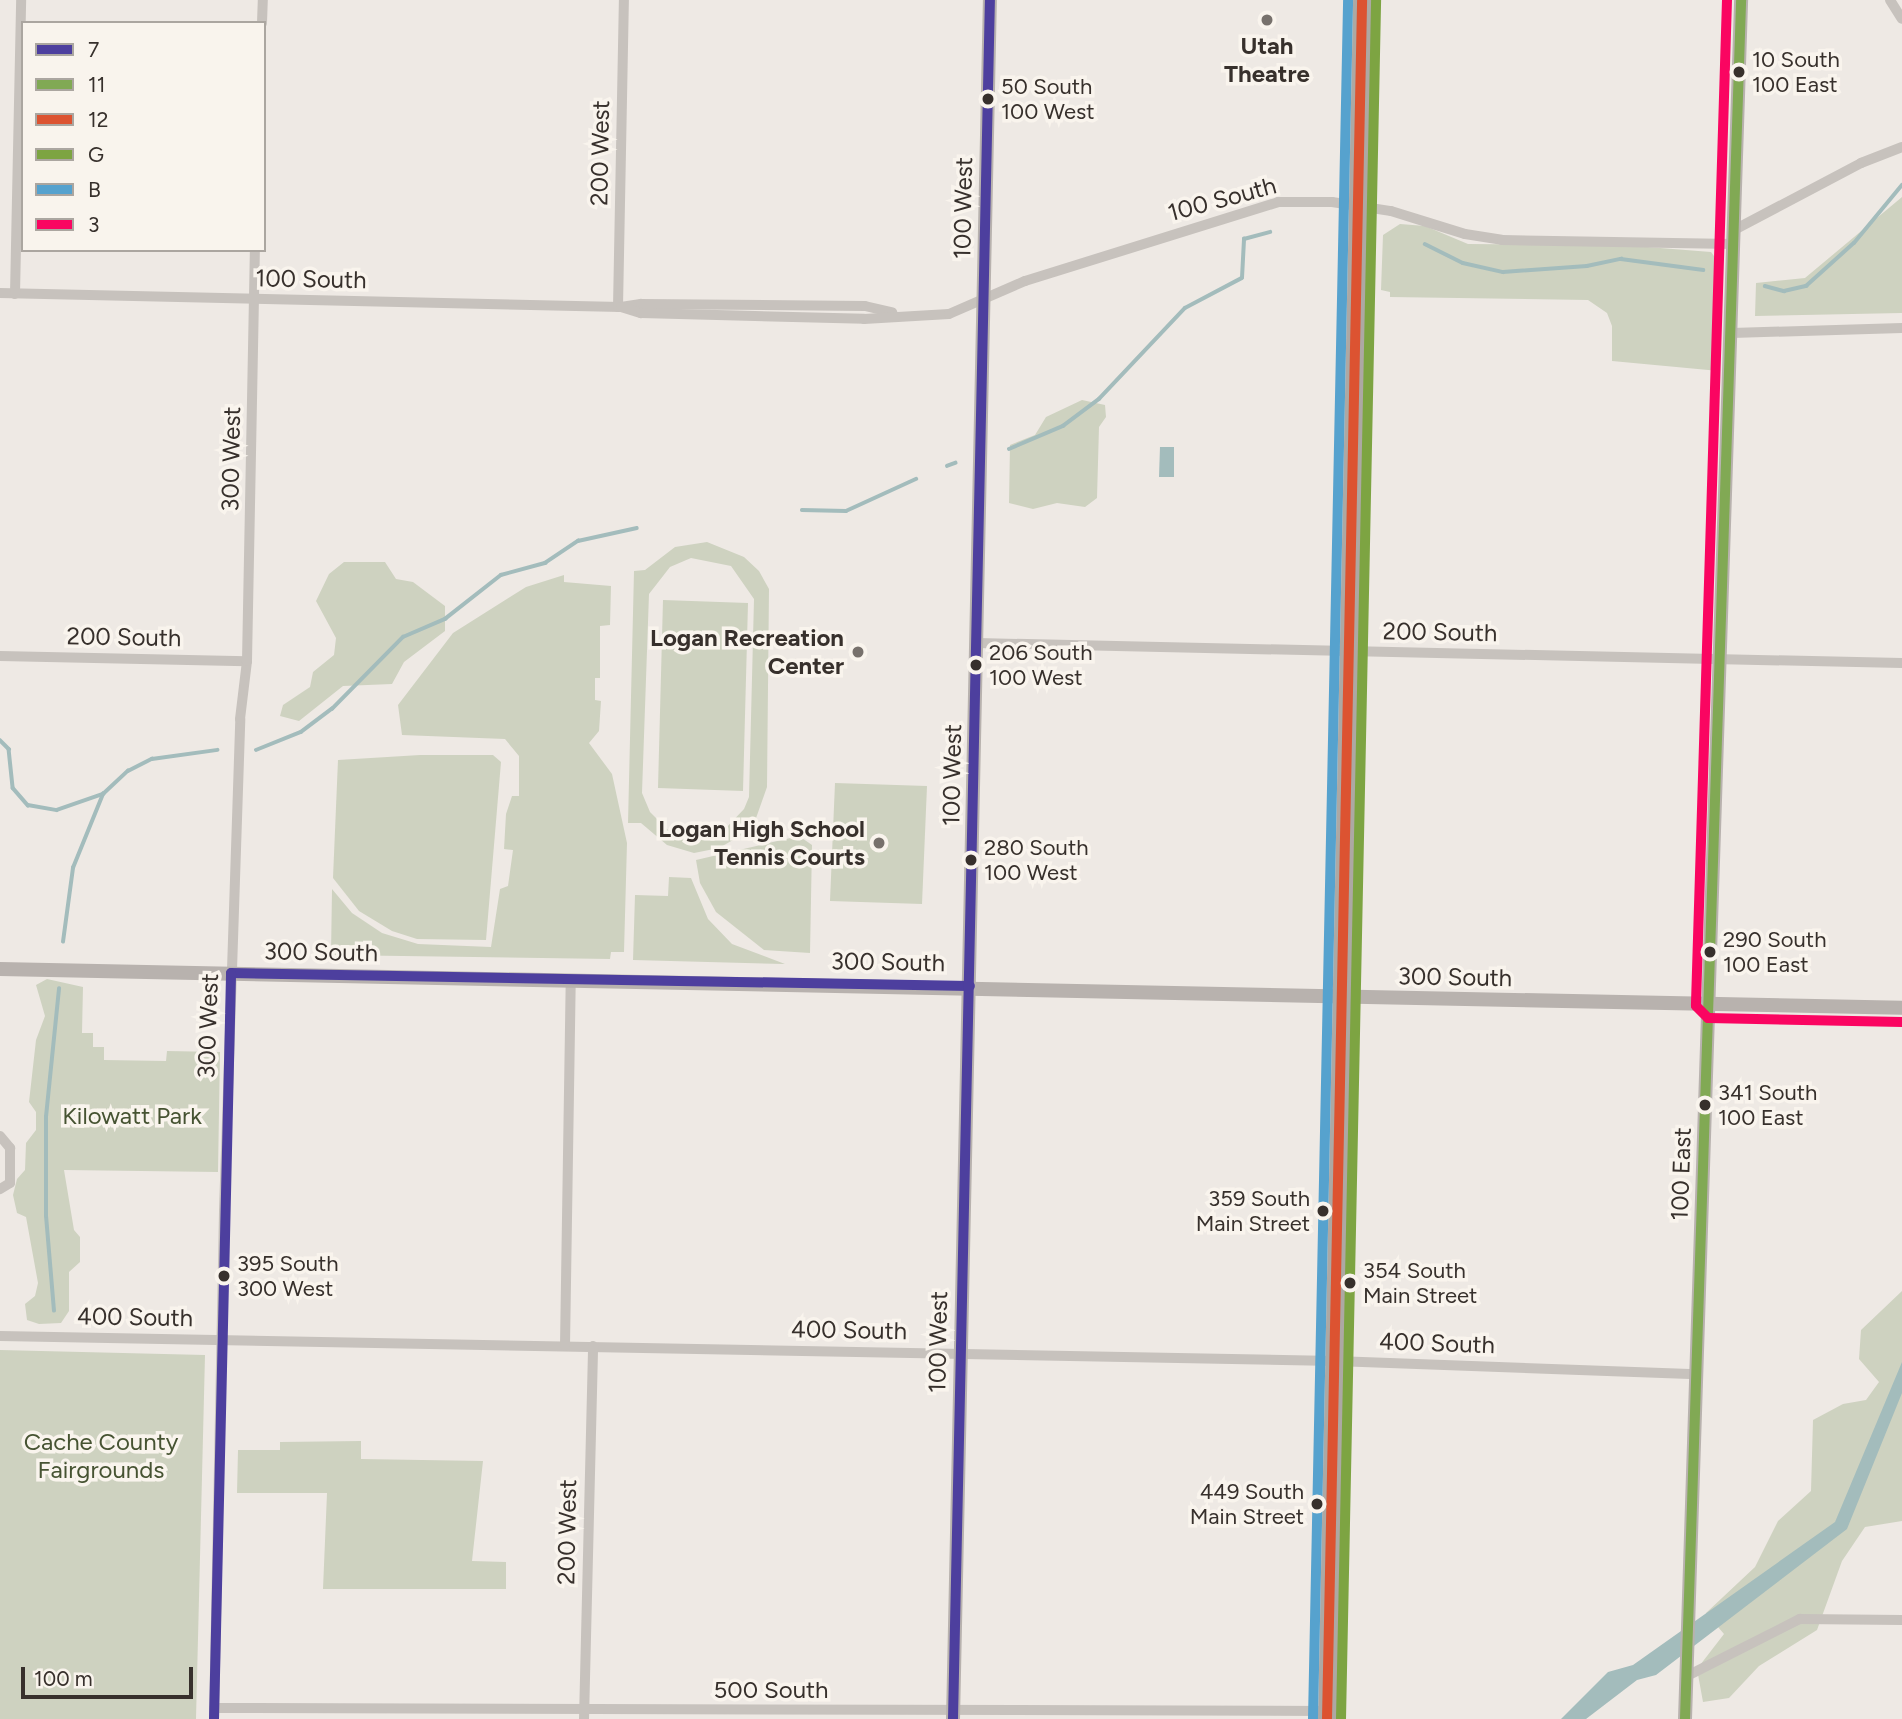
<!DOCTYPE html>
<html>
<head>
<meta charset="utf-8">
<style>
	body { margin:0 }
	#map { position:relative; width:1902px; height:1719px; overflow:hidden; background:#eee9e4; font-family:Figtree,sans-serif }
	div>[style] { position:absolute }
	[style*='--x'] { left:calc(var(--x)*1px); top:calc(var(--y)*1px); width:calc(var(--w)*1px); rotate:calc(var(--a)*1deg) }
	.green>* { inset:0; background:#ced2c0 }
	.water>* { inset:0; background:#a3bcbc }
	.stream>* { height:3.5px; margin:-1.75px; padding:0 1.75px; transform-origin:1.75px; border-radius:1.75px; background:#a3bcbc }
	.street>* { height:10px; margin:-5px; padding:0 5px; transform-origin:5px; border-radius:5px; background:#c7c2bd }
	.secondary>* { height:14px; margin:-7px; padding:0 7px; transform-origin:7px; border-radius:7px; background:#b8b2ae }
	.highway>* { height:19px; margin:-9.5px; padding:0 9.5px; transform-origin:9.5px; border-radius:9.5px; background:#ada8a3 }
	.bus-1>* { height:10px; margin:-5px; padding:0 5px; transform-origin:5px; border-radius:5px; background:#4d3f9e }
	.bus-2>* { height:10px; margin:-5px; padding:0 5px; transform-origin:5px; border-radius:5px; background:#81a954 }
	.bus-3>* { height:10px; margin:-5px; padding:0 5px; transform-origin:5px; border-radius:5px; background:#dc5331 }
	.bus-4>* { height:10px; margin:-5px; padding:0 5px; transform-origin:5px; border-radius:5px; background:#7da442 }
	.bus-5>* { height:10px; margin:-5px; padding:0 5px; transform-origin:5px; border-radius:5px; background:#56a2ce }
	.bus-6>* { height:10px; margin:-5px; padding:0 5px; transform-origin:5px; border-radius:5px; background:#fa0561 }
	.dots>* { width:19px; height:19px; translate:-50% -50%; box-sizing:border-box; border:4px solid #f9f4ed; border-radius:50% }
	span { translate:-50% -50%; white-space:nowrap; text-align:center; line-height:1.15; -webkit-text-stroke:7px #f9f4ed; paint-order:stroke }
	.bus-label { font-size:22px; color:#37302c }
	.left { translate:0 -50%; text-align:left }
	.right { translate:-100% -50%; text-align:right }
	.poi-label { font-size:24px; color:#37302c; font-weight:700 }
	.street-label { font-size:24px; color:#37302c }
	.park-label { font-size:24px; color:#465332 }
	.legend { position:absolute; left:21px; top:21px; width:245px; height:231px; box-sizing:border-box; background:#f9f4ed; border:2px solid #aba6a0; margin:0; padding:9px 12px; list-style:none; font-size:21px; color:#37302c }
	.legend li { display:flex; align-items:center; gap:14px; height:35px }
	.legend b { width:35px; border:2px solid #aba6a0 }
	.scale { position:absolute; left:21px; top:1667px; width:172px; height:32px; box-sizing:border-box; border:4px solid #37302c; border-top:0; padding-left:9px; font-size:21px; line-height:24px; white-space:nowrap; color:#37302c; -webkit-text-stroke:5px #f9f4ed; paint-order:stroke }
</style>
</head>
<body>
<div id="map">
	<div class="green">
		<i style="clip-path:polygon(1902px 197px,1902px 313px,1755px 316px,1756px 283px,1805px 278px)"></i>
		<i style="clip-path:polygon(1400px 224px,1425px 226px,1468px 244px,1622px 245px,1711px 252px,1717px 260px,1719px 288px,1719px 371px,1612px 361px,1612px 326px,1607px 313px,1588px 300px,1390px 297px,1390px 292px,1381px 290px,1383px 235px)"></i>
		<i style="clip-path:polygon(1082px 400px,1105px 405px,1106px 417px,1099px 427px,1097px 498px,1085px 507px,1057px 503px,1033px 509px,1009px 503px,1010px 445px,1035px 435px,1046px 417px)"></i>
		<i style="clip-path:polygon(evenodd,707px 542px,744px 557px,759px 571px,769px 589px,767px 787px,755px 821px,740px 836px,719px 848px,694px 853px,667px 845px,641px 823px,628px 823px,634px 571px,645px 570px,675px 547px,707px 542px,691px 558px,731px 566px,754px 599px,749px 797px,744px 809px,725px 829px,696px 837px,668px 830px,650px 812px,642px 793px,649px 594px,670px 567px,691px 558px)"></i>
		<i style="clip-path:polygon(344px 562px,385px 562px,396px 579px,413px 582px,445px 606px,445px 631px,404px 662px,392px 684px,343px 686px,299px 721px,280px 716px,283px 705px,310px 687px,313px 672px,334px 655px,336px 638px,316px 601px,329px 574px)"></i>
		<i style="clip-path:polygon(564px 575px,564px 582px,611px 586px,610px 625px,600px 626px,600px 678px,595px 678px,595px 700px,601px 701px,599px 731px,589px 743px,612px 774px,627px 843px,624px 952px,611px 952px,610px 959px,331px 955px,332px 889px,352px 913px,382px 933px,418px 944px,491px 947px,500px 889px,508px 886px,513px 850px,504px 849px,506px 814px,512px 796px,519px 796px,519px 756px,505px 739px,402px 735px,398px 705px,453px 633px,526px 587px)"></i>
		<i style="clip-path:polygon(663px 600px,748px 603px,743px 791px,658px 788px)"></i>
		<i style="clip-path:polygon(420px 755px,493px 755px,501px 762px,486px 940px,417px 939px,392px 931px,359px 911px,333px 878px,338px 760px)"></i>
		<i style="clip-path:polygon(835px 783px,927px 786px,922px 904px,830px 901px)"></i>
		<i style="clip-path:polygon(799px 836px,812px 845px,810px 953px,764px 950px,716px 912px,700px 883px,696px 860px)"></i>
		<i style="clip-path:polygon(669px 877px,691px 878px,708px 919px,732px 944px,785px 964px,633px 960px,635px 895px,668px 896px)"></i>
		<i style="clip-path:polygon(47px 979px,83px 987px,82px 1033px,93px 1033px,93px 1047px,104px 1047px,104px 1060px,166px 1061px,167px 1051px,220px 1052px,218px 1172px,64px 1170px,74px 1230px,80px 1237px,80px 1262px,69px 1272px,69px 1311px,61px 1323px,39px 1324px,27px 1320px,25px 1304px,35px 1296px,38px 1283px,26px 1217px,17px 1213px,13px 1195px,17px 1179px,25px 1170px,26px 1143px,36px 1130px,36px 1112px,29px 1102px,36px 1040px,45px 1016px,36px 985px)"></i>
		<i style="clip-path:polygon(1902px 1291px,1902px 1521px,1865px 1527px,1842px 1561px,1817px 1630px,1759px 1666px,1729px 1698px,1703px 1702px,1697px 1669px,1724px 1634px,1706px 1613px,1755px 1567px,1778px 1521px,1811px 1491px,1813px 1420px,1843px 1404px,1866px 1400px,1879px 1382px,1859px 1359px,1861px 1330px)"></i>
		<i style="clip-path:polygon(0 1350px,205px 1355px,196px 1719px,0 1719px)"></i>
		<i style="clip-path:polygon(361px 1441px,361px 1459px,483px 1461px,472px 1561px,506px 1562px,506px 1589px,323px 1589px,327px 1493px,237px 1493px,238px 1450px,280px 1450px,280px 1442px)"></i>
	</div>
	<div class="water">
		<i style="clip-path:polygon(1160px 447px,1174px 447px,1174px 477px,1159px 477px)"></i>
		<i style="clip-path:polygon(1902px 1362px,1902px 1393px,1847px 1529px,1656px 1675px,1637px 1680px,1586px 1719px,1561px 1719px,1608px 1672px,1633px 1665px,1835px 1522px)"></i>
	</div>
	<div class="stream">
		<i style="--x:1425;--y:244;--w:42;--a:26.6"></i>
		<i style="--x:1463;--y:263;--w:41;--a:12.7"></i>
		<i style="--x:1503;--y:272;--w:84;--a:-4.1"></i>
		<i style="--x:1587;--y:266;--w:35;--a:-12"></i>
		<i style="--x:1621;--y:259;--w:83;--a:7.6"></i>
		<i style="--x:1765;--y:286;--w:20;--a:15"></i>
		<i style="--x:1784;--y:291;--w:23;--a:-13"></i>
		<i style="--x:1806;--y:286;--w:64;--a:-41.9"></i>
		<i style="--x:1854;--y:243;--w:75;--a:-50.4"></i>
		<i style="--x:1009;--y:449;--w:59;--a:-23.1"></i>
		<i style="--x:1063;--y:426;--w:45;--a:-36.9"></i>
		<i style="--x:1099;--y:399;--w:125;--a:-46.6"></i>
		<i style="--x:1185;--y:308;--w:64;--a:-27.8"></i>
		<i style="--x:1242;--y:278;--w:39;--a:-87"></i>
		<i style="--x:1244;--y:239;--w:27;--a:-15"></i>
		<i style="--x:947;--y:466;--w:9;--a:-21"></i>
		<i style="--x:802;--y:510;--w:44;--a:1.3"></i>
		<i style="--x:846;--y:511;--w:77;--a:-24.6"></i>
		<i style="--x:0;--y:740;--w:13;--a:45"></i>
		<i style="--x:9;--y:749;--w:39;--a:84"></i>
		<i style="--x:13;--y:788;--w:23;--a:49"></i>
		<i style="--x:28;--y:805;--w:29;--a:10"></i>
		<i style="--x:57;--y:810;--w:49;--a:-19.2"></i>
		<i style="--x:256;--y:750;--w:48;--a:-21.8"></i>
		<i style="--x:301;--y:732;--w:39;--a:-37"></i>
		<i style="--x:332;--y:709;--w:101;--a:-45.4"></i>
		<i style="--x:403;--y:637;--w:46;--a:-23.2"></i>
		<i style="--x:445;--y:619;--w:71;--a:-38.2"></i>
		<i style="--x:501;--y:575;--w:46;--a:-15.3"></i>
		<i style="--x:545;--y:563;--w:40;--a:-34"></i>
		<i style="--x:578;--y:541;--w:60;--a:-12.4"></i>
		<i style="--x:63;--y:942;--w:75;--a:-82.3"></i>
		<i style="--x:73;--y:868;--w:80;--a:-67.9"></i>
		<i style="--x:103;--y:794;--w:34;--a:-43"></i>
		<i style="--x:128;--y:771;--w:27;--a:-27"></i>
		<i style="--x:152;--y:759;--w:66;--a:-7.9"></i>
		<i style="--x:54;--y:1311;--w:95;--a:-94.8"></i>
		<i style="--x:46;--y:1216;--w:99;--a:-90"></i>
		<i style="--x:46;--y:1117;--w:129;--a:-84.2"></i>
	</div>
	<div class="street">
		<i style="--x:1890;--y:0;--w:22;--a:58"></i>
		<i style="--x:262;--y:23;--w:23;--a:-88"></i>
		<i style="--x:1734;--y:230;--w:144;--a:-27.8"></i>
		<i style="--x:1861;--y:163;--w:44;--a:-21.3"></i>
		<i style="--x:0;--y:293;--w:621;--a:1.29"></i>
		<i style="--x:621;--y:307;--w:20;--a:-9"></i>
		<i style="--x:641;--y:304;--w:224;--a:0.5"></i>
		<i style="--x:865;--y:306;--w:28;--a:13"></i>
		<i style="--x:15;--y:294;--w:294;--a:-88.8"></i>
		<i style="--x:618;--y:307;--w:307;--a:-88.9"></i>
		<i style="--x:621;--y:307;--w:21;--a:17"></i>
		<i style="--x:641;--y:313;--w:223;--a:1.5"></i>
		<i style="--x:864;--y:319;--w:85;--a:-3.4"></i>
		<i style="--x:949;--y:314;--w:83;--a:-23.5"></i>
		<i style="--x:1025;--y:281;--w:265;--a:-17.3"></i>
		<i style="--x:1278;--y:202;--w:54;--a:0"></i>
		<i style="--x:1332;--y:202;--w:60;--a:8.7"></i>
		<i style="--x:1391;--y:211;--w:77;--a:17.3"></i>
		<i style="--x:1465;--y:234;--w:37;--a:9"></i>
		<i style="--x:1502;--y:240;--w:231;--a:1"></i>
		<i style="--x:1732;--y:333;--w:170;--a:-1.7"></i>
		<i style="--x:977;--y:643;--w:925;--a:1.24"></i>
		<i style="--x:0;--y:656;--w:247;--a:1.2"></i>
		<i style="--x:0;--y:1136;--w:16;--a:50"></i>
		<i style="--x:10;--y:1148;--w:35;--a:90"></i>
		<i style="--x:10;--y:1183;--w:12;--a:149"></i>
		<i style="--x:0;--y:1336;--w:1335;--a:1.07"></i>
		<i style="--x:1335;--y:1361;--w:362;--a:2.1"></i>
		<i style="--x:565;--y:1346;--w:367;--a:-89.1"></i>
		<i style="--x:1685;--y:1677;--w:129;--a:-26.8"></i>
		<i style="--x:1800;--y:1619;--w:102;--a:0.6"></i>
		<i style="--x:214;--y:1708;--w:1113;--a:0.15"></i>
		<i style="--x:214;--y:1719;--w:508;--a:-88.87"></i>
		<i style="--x:224;--y:1211;--w:492;--a:-88.1"></i>
		<i style="--x:240;--y:719;--w:58;--a:-83.1"></i>
		<i style="--x:247;--y:661;--w:411;--a:-88.9"></i>
		<i style="--x:584;--y:1719;--w:373;--a:-88.6"></i>
	</div>
	<div class="secondary">
		<i style="--x:0;--y:969;--w:1902;--a:1.17"></i>
		<i style="--x:953;--y:1719;--w:1719;--a:-88.77"></i>
		<i style="--x:1685;--y:1719;--w:1720;--a:-88.13"></i>
	</div>
	<div class="highway">
		<i style="--x:1327;--y:1719;--w:1719;--a:-88.83"></i>
	</div>
	<div class="bus-1">
		<i style="--x:231;--y:973;--w:739;--a:1.01"></i>
		<i style="--x:214;--y:1719;--w:746;--a:-88.69"></i>
		<i style="--x:953;--y:1719;--w:1719;--a:-88.77"></i>
	</div>
	<div class="bus-2">
		<i style="--x:1685;--y:1719;--w:1720;--a:-88.13"></i>
	</div>
	<div class="bus-3">
		<i style="--x:1327;--y:1719;--w:1719;--a:-88.83"></i>
	</div>
	<div class="bus-4">
		<i style="--x:1341;--y:1719;--w:1719;--a:-88.83"></i>
	</div>
	<div class="bus-5">
		<i style="--x:1313;--y:1719;--w:1719;--a:-88.83"></i>
	</div>
	<div class="bus-6">
		<i style="--x:1727;--y:0;--w:1006;--a:91.77"></i>
		<i style="--x:1696;--y:1006;--w:17;--a:45"></i>
		<i style="--x:1708;--y:1018;--w:194;--a:1.2"></i>
	</div>
	<div class="dots">
		<i style="left:1267px;top:20px;background:#77716c"></i>
		<i style="left:1739px;top:72px;background:#37302c"></i>
		<i style="left:988px;top:99px;background:#37302c"></i>
		<i style="left:858px;top:652px;background:#77716c"></i>
		<i style="left:976px;top:665px;background:#37302c"></i>
		<i style="left:879px;top:843px;background:#77716c"></i>
		<i style="left:971px;top:860px;background:#37302c"></i>
		<i style="left:1710px;top:952px;background:#37302c"></i>
		<i style="left:1705px;top:1105px;background:#37302c"></i>
		<i style="left:1323px;top:1211px;background:#37302c"></i>
		<i style="left:224px;top:1276px;background:#37302c"></i>
		<i style="left:1350px;top:1283px;background:#37302c"></i>
		<i style="left:1317px;top:1504px;background:#37302c"></i>
	</div>
	<div class="bus-label">
		<span class="left" style="left:1752px;top:72px">10 South<br>100 East</span>
		<span class="left" style="left:1001px;top:99px">50 South<br>100 West</span>
		<span class="left" style="left:989px;top:665px">206 South<br>100 West</span>
		<span class="left" style="left:984px;top:860px">280 South<br>100 West</span>
		<span class="left" style="left:1723px;top:952px">290 South<br>100 East</span>
		<span class="left" style="left:1718px;top:1105px">341 South<br>100 East</span>
		<span class="right" style="left:1310px;top:1211px">359 South<br>Main Street</span>
		<span class="left" style="left:237px;top:1276px">395 South<br>300 West</span>
		<span class="left" style="left:1363px;top:1283px">354 South<br>Main Street</span>
		<span class="right" style="left:1304px;top:1504px">449 South<br>Main Street</span>
	</div>
	<div class="poi-label">
		<span style="left:1267px;top:60px">Utah<br>Theatre</span>
		<span class="right" style="left:844px;top:652px">Logan Recreation<br>Center</span>
		<span class="right" style="left:865px;top:843px">Logan High School<br>Tennis Courts</span>
	</div>
	<div class="street-label">
		<span style="left:600px;top:153px;rotate:-89deg">200 West</span>
		<span style="left:1222px;top:199px;rotate:-15deg">100 South</span>
		<span style="left:963px;top:208px;rotate:-89deg">100 West</span>
		<span style="left:311px;top:279px;rotate:1deg">100 South</span>
		<span style="left:231px;top:459px;rotate:-89deg">300 West</span>
		<span style="left:1440px;top:632px;rotate:1deg">200 South</span>
		<span style="left:124px;top:637px;rotate:1deg">200 South</span>
		<span style="left:952px;top:775px;rotate:-89deg">100 West</span>
		<span style="left:321px;top:952px;rotate:1deg">300 South</span>
		<span style="left:888px;top:962px;rotate:1deg">300 South</span>
		<span style="left:1455px;top:977px;rotate:1deg">300 South</span>
		<span style="left:208px;top:1026px;rotate:-88deg">300 West</span>
		<span style="left:1681px;top:1174px;rotate:-88deg">100 East</span>
		<span style="left:135px;top:1317px;rotate:1deg">400 South</span>
		<span style="left:849px;top:1330px;rotate:1deg">400 South</span>
		<span style="left:938px;top:1342px;rotate:-89deg">100 West</span>
		<span style="left:1437px;top:1343px;rotate:2deg">400 South</span>
		<span style="left:567px;top:1532px;rotate:-89deg">200 West</span>
		<span style="left:771px;top:1690px">500 South</span>
	</div>
	<div class="park-label">
		<span style="left:132px;top:1116px">Kilowatt Park</span>
		<span style="left:101px;top:1456px">Cache County<br>Fairgrounds</span>
	</div>
	<ul class="legend">
	<li><b style="height:9px;background:#4d3f9e"></b>7</li>
	<li><b style="height:9px;background:#81a954"></b>11</li>
	<li><b style="height:9px;background:#dc5331"></b>12</li>
	<li><b style="height:9px;background:#7da442"></b>G</li>
	<li><b style="height:9px;background:#56a2ce"></b>B</li>
	<li><b style="height:9px;background:#fa0561"></b>3</li>
	</ul>
	<div class="scale">100 m</div>
</div>
</body>
</html>
